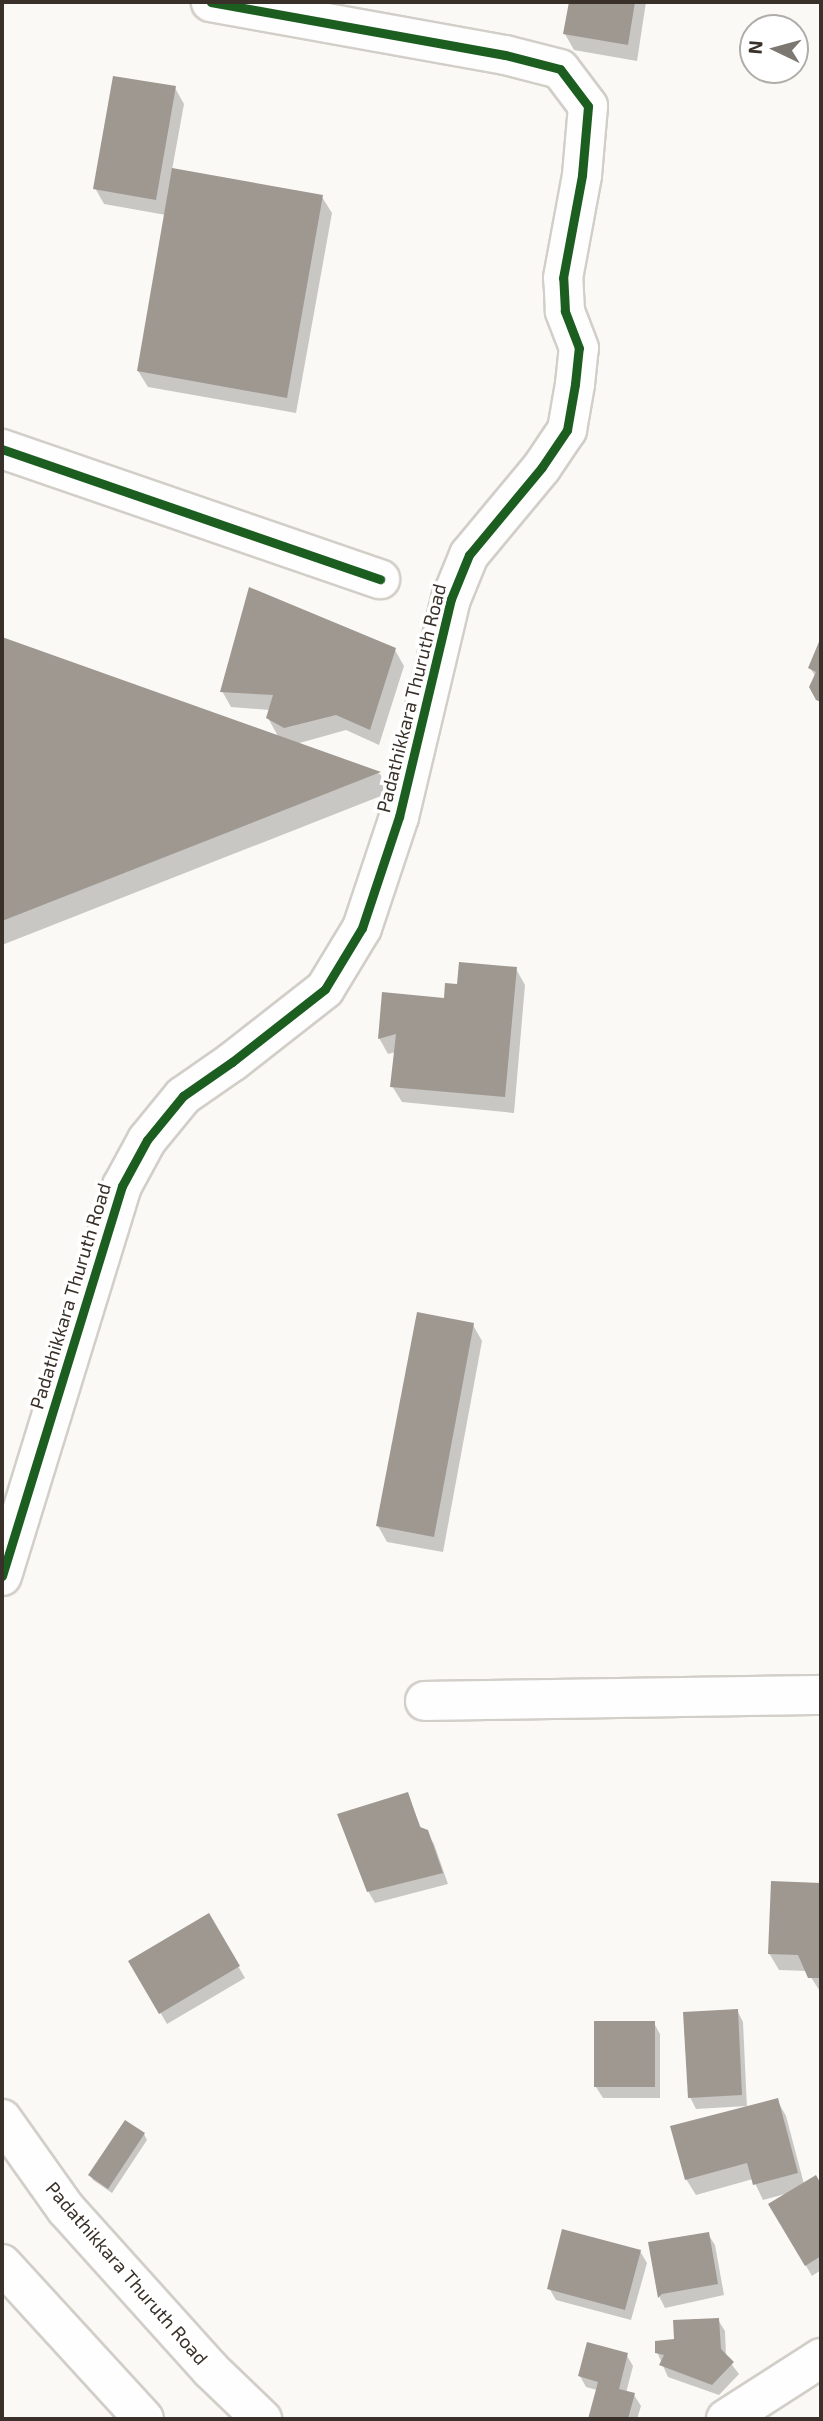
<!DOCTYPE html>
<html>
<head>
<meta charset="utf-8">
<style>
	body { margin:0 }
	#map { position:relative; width:823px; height:2421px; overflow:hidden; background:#fbf9f6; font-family:"Exo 2",sans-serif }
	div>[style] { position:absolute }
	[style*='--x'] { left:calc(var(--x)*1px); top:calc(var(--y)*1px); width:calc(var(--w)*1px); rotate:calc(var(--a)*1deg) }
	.shadow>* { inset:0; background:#0003 }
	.building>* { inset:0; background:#9e9891 }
	.roads { filter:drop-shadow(2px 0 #d2cec8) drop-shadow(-2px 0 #d2cec8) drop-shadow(0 2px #d2cec8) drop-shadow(0 -2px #d2cec8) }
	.minor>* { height:38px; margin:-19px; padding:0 19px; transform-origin:19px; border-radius:19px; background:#fefefe }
	.cycleway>* { height:9px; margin:-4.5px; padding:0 4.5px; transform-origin:4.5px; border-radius:4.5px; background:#1b5e20 }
	span { translate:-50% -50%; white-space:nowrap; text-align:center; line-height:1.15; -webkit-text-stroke:7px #fff; paint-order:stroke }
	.street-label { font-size:19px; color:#393129 }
	.frame { position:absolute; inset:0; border:4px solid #393129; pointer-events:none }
	.north { position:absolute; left:739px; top:14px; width:70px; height:70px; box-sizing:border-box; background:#fff; border:2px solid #b0ada9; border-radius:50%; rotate:275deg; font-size:19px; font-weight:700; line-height:28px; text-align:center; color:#393129 }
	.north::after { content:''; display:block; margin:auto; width:24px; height:32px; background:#7d7771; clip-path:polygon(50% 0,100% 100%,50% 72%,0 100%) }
</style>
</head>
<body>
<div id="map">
	<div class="shadow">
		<i style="clip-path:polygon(570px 2px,646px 2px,637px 61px,574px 50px,565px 34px)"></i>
		<i style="clip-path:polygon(175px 88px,184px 104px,172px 170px,322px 197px,332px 213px,296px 413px,148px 387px,138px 371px,166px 215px,104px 204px,95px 188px)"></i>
		<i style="clip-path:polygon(2px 639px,279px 738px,268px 718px,270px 710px,231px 707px,222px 691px,395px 650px,404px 666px,379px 745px,346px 730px,296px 744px,380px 774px,391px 792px,2px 945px)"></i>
		<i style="clip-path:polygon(821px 641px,821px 705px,811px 687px,816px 677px,810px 668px)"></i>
		<i style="clip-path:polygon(516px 969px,525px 985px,514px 1113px,402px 1102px,392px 1086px,396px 1052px,388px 1054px,379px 1038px,446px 999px,459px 986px)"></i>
		<i style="clip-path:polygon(473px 1325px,482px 1341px,443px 1552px,387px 1542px,378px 1526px)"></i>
		<i style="clip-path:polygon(407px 1794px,422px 1830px,427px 1832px,434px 1844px,448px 1884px,375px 1903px,368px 1891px)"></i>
		<i style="clip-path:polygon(772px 1882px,821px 1885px,821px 1993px,807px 1971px,779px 1970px,769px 1953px)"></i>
		<i style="clip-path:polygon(208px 1915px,245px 1978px,167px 2024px,131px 1962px)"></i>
		<i style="clip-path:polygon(737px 2010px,743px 2022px,747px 2108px,777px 2100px,786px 2116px,804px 2184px,815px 2177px,821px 2188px,821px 2270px,812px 2276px,770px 2204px,785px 2194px,763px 2200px,753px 2179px,696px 2195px,686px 2179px,747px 2106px,696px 2109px,690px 2097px)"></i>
		<i style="clip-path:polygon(654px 2023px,660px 2034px,660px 2098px,603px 2098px,596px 2087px)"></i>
		<i style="clip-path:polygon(144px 2134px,147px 2140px,112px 2193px,93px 2180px,90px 2175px)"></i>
		<i style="clip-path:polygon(708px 2234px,715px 2245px,724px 2295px,665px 2308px,660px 2298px,650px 2244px)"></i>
		<i style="clip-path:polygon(640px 2251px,647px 2263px,631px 2320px,556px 2300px,549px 2288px)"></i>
		<i style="clip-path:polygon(718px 2320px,725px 2331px,726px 2357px,739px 2374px,719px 2395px,668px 2377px,657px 2352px)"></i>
		<i style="clip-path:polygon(626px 2354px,633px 2366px,626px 2393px,634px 2395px,641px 2406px,637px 2419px,589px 2419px,597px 2390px,586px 2387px,580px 2376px)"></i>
	</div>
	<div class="building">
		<i style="clip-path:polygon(569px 2px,635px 2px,628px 45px,563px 34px)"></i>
		<i style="clip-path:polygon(113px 76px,176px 86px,156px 200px,93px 189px)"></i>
		<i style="clip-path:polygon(172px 168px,323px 195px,287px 398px,137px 371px)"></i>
		<i style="clip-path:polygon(249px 587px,396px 648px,370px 730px,336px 715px,284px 728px,266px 718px,273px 695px,220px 692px)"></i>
		<i style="clip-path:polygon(2px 637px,266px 731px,381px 772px,2px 921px)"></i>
		<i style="clip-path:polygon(821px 637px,821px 702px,816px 700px,809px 687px,816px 672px,808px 668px)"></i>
		<i style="clip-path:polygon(459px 962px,517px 967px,505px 1097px,390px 1087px,396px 1034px,378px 1039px,382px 992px,444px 998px,445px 983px,457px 984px)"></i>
		<i style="clip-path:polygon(417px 1312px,474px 1323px,434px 1537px,376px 1526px)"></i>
		<i style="clip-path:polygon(408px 1792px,420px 1827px,428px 1830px,443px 1873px,367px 1892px,337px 1814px)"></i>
		<i style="clip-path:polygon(771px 1881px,821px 1883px,821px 1978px,808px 1978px,798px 1955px,768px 1954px)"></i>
		<i style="clip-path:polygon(209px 1913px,240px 1966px,159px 2014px,128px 1961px)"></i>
		<i style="clip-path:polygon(738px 2009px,742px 2095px,688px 2098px,683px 2012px)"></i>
		<i style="clip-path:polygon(594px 2021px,655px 2021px,655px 2087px,594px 2087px)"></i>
		<i style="clip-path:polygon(778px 2098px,798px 2173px,753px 2185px,747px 2163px,685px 2180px,670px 2126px)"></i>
		<i style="clip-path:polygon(125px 2120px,145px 2133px,108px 2189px,88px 2175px)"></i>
		<i style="clip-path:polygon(816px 2175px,821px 2184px,821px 2256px,805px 2266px,768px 2204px)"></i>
		<i style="clip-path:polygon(562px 2229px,641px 2250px,625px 2310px,547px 2289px)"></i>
		<i style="clip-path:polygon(709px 2232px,718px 2284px,662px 2294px,658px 2298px,648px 2242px)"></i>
		<i style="clip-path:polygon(719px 2318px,721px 2349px,734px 2362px,712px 2385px,659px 2365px,664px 2355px,655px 2353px,655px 2341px,674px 2339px,673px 2320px)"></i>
		<i style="clip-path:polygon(587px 2342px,628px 2353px,619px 2389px,635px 2393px,628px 2419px,588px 2419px,598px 2382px,578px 2376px)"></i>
	</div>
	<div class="roads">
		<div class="minor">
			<i style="--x:2;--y:449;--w:400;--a:19"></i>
			<i style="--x:2;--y:1576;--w:408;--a:-72.9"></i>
			<i style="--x:122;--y:1186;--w:52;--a:-61.5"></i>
			<i style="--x:147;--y:1140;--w:57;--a:-50.7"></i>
			<i style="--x:183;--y:1096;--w:60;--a:-34.8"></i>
			<i style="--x:232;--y:1062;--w:118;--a:-38.1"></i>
			<i style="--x:325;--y:989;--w:71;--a:-58.8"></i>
			<i style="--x:362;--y:928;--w:117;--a:-71.6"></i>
			<i style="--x:399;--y:817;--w:224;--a:-76.6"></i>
			<i style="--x:451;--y:599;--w:48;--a:-67.8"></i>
			<i style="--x:469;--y:555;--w:114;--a:-50.3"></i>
			<i style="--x:542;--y:467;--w:45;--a:-56"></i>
			<i style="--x:567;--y:430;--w:47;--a:-80.1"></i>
			<i style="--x:575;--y:384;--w:36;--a:-84"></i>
			<i style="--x:579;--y:348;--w:40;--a:-111"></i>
			<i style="--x:565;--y:311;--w:33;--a:-93"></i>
			<i style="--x:563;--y:278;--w:105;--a:-79.5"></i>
			<i style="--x:582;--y:175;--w:69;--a:-85"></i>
			<i style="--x:588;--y:106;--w:46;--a:-127.1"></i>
			<i style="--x:560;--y:69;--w:57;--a:-165.7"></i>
			<i style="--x:505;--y:55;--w:299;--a:-169.8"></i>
			<i style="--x:425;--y:1701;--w:396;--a:-0.9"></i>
			<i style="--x:2;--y:2119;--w:110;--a:54.6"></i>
			<i style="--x:66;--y:2209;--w:217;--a:48"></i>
			<i style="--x:211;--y:2370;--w:71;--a:43.9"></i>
			<i style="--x:2;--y:2264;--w:210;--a:47.5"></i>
			<i style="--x:726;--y:2419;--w:113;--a:-32.7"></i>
		</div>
	</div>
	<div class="cycleway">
		<i style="--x:2;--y:449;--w:400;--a:19"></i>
		<i style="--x:2;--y:1576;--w:408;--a:-72.9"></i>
		<i style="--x:122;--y:1186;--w:52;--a:-61.5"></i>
		<i style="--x:147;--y:1140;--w:57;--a:-50.7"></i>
		<i style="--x:183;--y:1096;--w:60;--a:-34.8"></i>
		<i style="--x:232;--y:1062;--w:118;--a:-38.1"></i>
		<i style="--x:325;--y:989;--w:71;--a:-58.8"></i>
		<i style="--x:362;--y:928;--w:117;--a:-71.6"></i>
		<i style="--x:399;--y:817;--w:224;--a:-76.6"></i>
		<i style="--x:451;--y:599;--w:48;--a:-67.8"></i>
		<i style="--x:469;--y:555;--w:114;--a:-50.3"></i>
		<i style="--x:542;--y:467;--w:45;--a:-56"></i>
		<i style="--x:567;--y:430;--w:47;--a:-80.1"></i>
		<i style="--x:575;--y:384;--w:36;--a:-84"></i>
		<i style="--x:579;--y:348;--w:40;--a:-111"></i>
		<i style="--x:565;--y:311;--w:33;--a:-93"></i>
		<i style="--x:563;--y:278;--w:105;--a:-79.5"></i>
		<i style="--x:582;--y:175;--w:69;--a:-85"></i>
		<i style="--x:588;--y:106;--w:46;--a:-127.1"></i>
		<i style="--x:560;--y:69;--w:57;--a:-165.7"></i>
		<i style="--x:505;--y:55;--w:299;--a:-169.8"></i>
	</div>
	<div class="street-label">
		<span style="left:411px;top:698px;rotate:-76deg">Padathikkara Thuruth Road</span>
		<span style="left:70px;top:1296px;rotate:-73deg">Padathikkara Thuruth Road</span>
		<span style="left:127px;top:2273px;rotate:49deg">Padathikkara Thuruth Road</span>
	</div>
	<div class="frame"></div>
	<div class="north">N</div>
</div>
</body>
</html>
